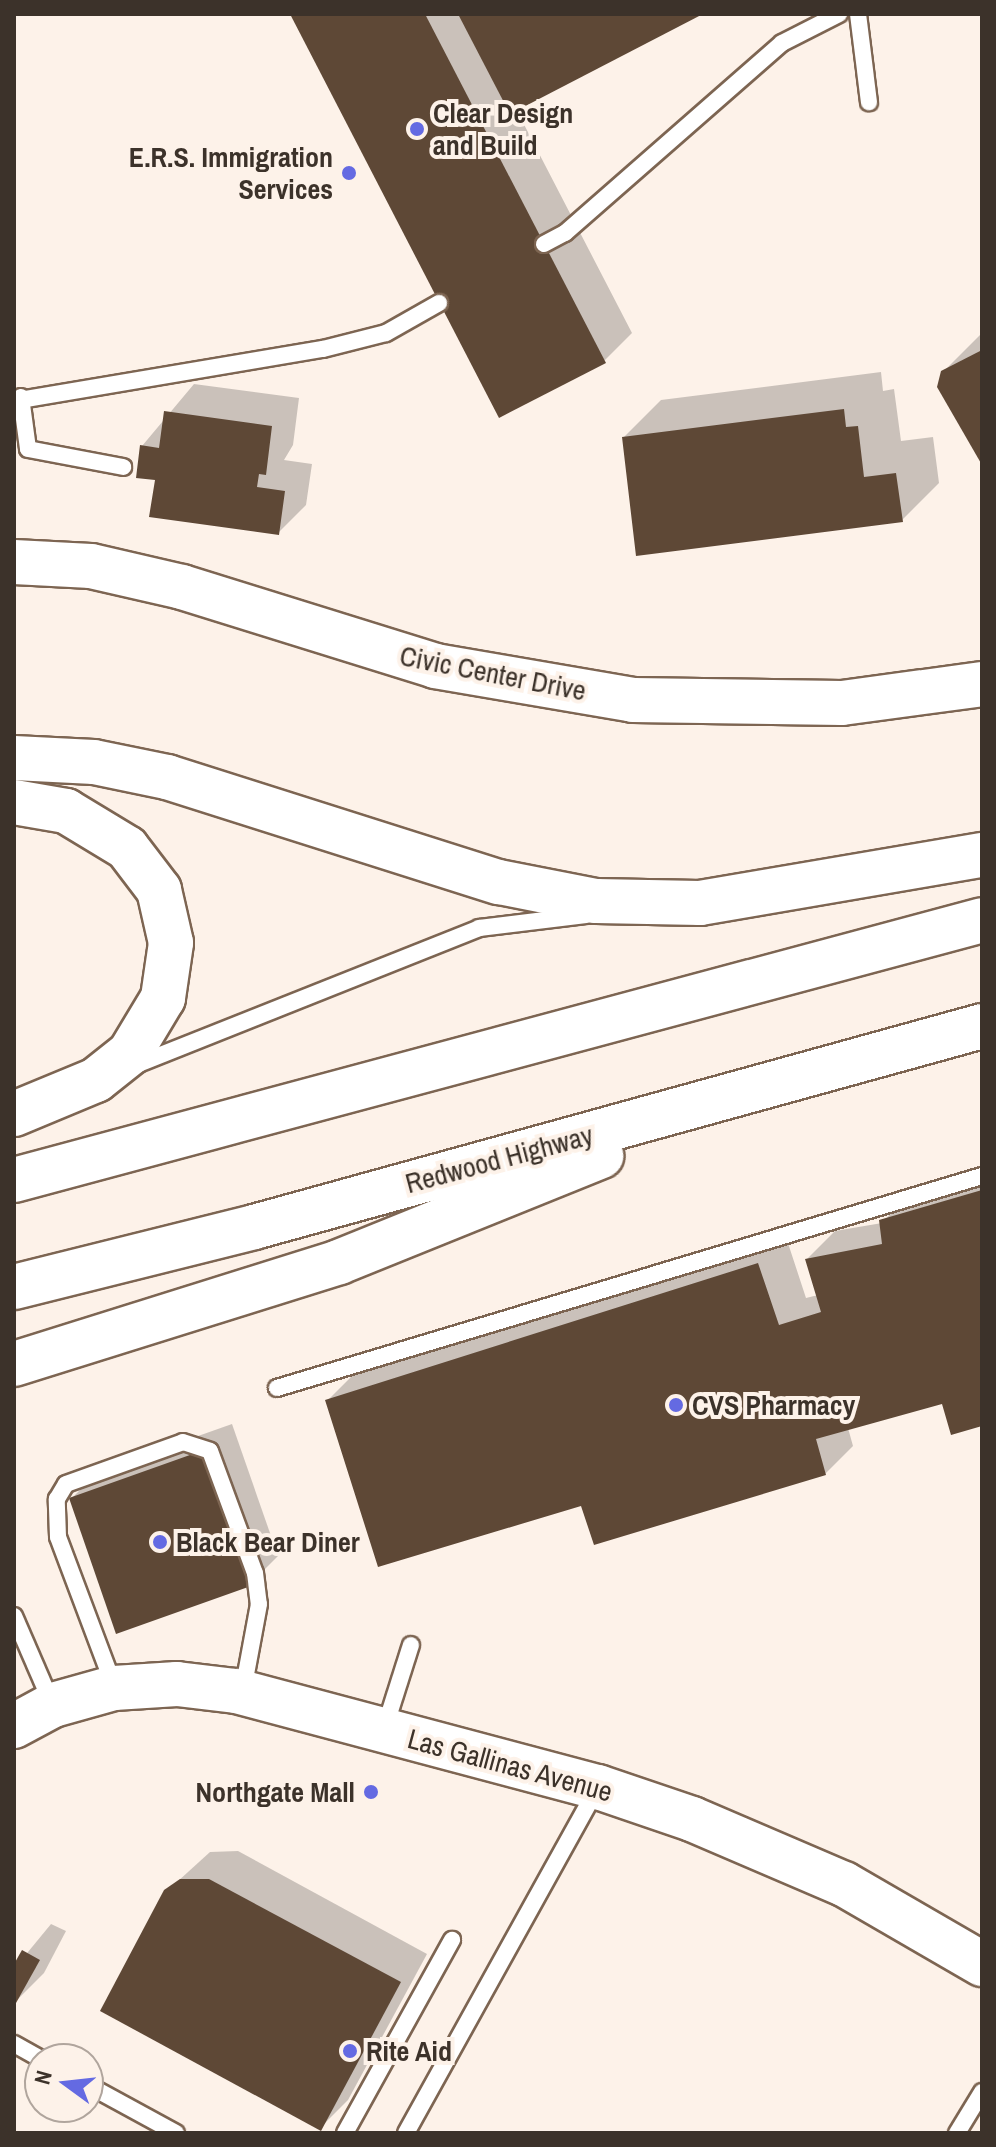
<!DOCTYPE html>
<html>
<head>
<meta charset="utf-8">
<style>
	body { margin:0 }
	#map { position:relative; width:996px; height:2147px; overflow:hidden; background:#fdf2e9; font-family:"Archivo Narrow",sans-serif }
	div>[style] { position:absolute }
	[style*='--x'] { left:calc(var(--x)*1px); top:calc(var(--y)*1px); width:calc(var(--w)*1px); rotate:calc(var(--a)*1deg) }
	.shadow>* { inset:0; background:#0003 }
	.building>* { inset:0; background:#5e4836 }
	.roads { filter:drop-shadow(2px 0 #7d6552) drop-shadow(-2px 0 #7d6552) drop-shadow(0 2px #7d6552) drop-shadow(0 -2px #7d6552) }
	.lane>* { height:16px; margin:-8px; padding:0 8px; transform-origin:8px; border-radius:8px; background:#fff }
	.secondary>* { height:44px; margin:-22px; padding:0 22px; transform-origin:22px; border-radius:22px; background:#fff }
	.highway>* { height:44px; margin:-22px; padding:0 22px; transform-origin:22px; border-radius:22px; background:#fff }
	.dots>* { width:22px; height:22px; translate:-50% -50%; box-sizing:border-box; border:4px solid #fdf2e9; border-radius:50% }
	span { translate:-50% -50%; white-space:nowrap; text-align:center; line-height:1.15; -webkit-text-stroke:8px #fdf2e9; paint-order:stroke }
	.poi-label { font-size:28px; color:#3c322a; font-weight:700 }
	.left { translate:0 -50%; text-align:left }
	.right { translate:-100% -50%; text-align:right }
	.street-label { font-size:28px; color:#3c322a }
	.frame { position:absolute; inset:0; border:16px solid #3c322a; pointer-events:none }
	.north { position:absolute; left:24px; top:2043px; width:80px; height:80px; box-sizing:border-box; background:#fdf2e9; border:2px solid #b0a59d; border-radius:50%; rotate:285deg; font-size:22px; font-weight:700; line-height:32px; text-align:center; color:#3c322a }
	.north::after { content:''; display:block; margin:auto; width:28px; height:36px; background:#646ae2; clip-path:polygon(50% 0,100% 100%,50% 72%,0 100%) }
</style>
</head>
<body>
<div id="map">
	<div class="shadow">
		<i style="clip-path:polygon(292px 14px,698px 14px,516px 109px,632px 333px,604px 361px)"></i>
		<i style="clip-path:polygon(982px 333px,982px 461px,943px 372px)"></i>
		<i style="clip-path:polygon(881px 372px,883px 391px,894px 389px,901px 441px,933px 437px,939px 483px,902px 520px,624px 437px,661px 400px)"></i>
		<i style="clip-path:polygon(194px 384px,299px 398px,293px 445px,284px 460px,312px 464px,306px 505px,278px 533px,157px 478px,142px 446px)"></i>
		<i style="clip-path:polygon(982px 1171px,982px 1424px,943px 1401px,848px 1428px,853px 1446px,825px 1474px,583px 1503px,328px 1400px,356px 1372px,786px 1237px,806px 1298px,818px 1295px,807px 1259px,835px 1231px,882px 1223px,910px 1193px)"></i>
		<i style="clip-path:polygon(232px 1424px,278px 1556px,250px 1584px,71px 1499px,99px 1471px)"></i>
		<i style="clip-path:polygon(238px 1851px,427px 1954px,348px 2100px,320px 2128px,166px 1892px,210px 1852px)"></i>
		<i style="clip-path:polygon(51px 1924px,66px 1931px,44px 1973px,16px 2001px,14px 1969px)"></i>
	</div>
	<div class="building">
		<i style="clip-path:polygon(290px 14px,425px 14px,606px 363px,499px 418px)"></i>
		<i style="clip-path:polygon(458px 14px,703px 14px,510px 114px)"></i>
		<i style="clip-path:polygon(982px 350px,982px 465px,937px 387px,941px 371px)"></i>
		<i style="clip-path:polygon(844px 409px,846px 427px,858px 426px,864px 477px,896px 473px,903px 522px,636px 556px,622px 437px)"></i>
		<i style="clip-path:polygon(164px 411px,272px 426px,266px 475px,259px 474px,257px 487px,285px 491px,279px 535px,149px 517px,155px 480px,136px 478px,140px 445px,159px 448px)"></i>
		<i style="clip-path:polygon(982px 1190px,982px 1426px,951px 1435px,942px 1404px,816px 1439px,826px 1475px,594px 1545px,581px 1506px,378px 1567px,325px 1400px,758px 1263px,779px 1325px,821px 1312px,805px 1259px,882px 1244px,879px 1220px)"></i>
		<i style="clip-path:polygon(204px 1450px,251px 1586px,116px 1634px,69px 1498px)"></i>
		<i style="clip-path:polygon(180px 1879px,209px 1879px,401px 1982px,321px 2131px,100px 2011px,164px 1890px)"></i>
		<i style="clip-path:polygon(22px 1950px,40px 1960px,16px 2003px,14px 1964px)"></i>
	</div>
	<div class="roads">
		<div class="lane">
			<i style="--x:858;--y:14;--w:89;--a:82.9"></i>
			<i style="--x:544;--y:244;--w:24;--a:-28"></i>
			<i style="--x:565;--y:233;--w:288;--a:-41.2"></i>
			<i style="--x:782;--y:43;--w:64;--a:-27"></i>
			<i style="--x:21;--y:397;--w:52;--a:82.3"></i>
			<i style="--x:28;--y:449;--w:97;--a:10.7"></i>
			<i style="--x:14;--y:401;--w:313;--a:-9.6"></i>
			<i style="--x:323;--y:349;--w:65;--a:-14.3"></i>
			<i style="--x:386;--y:333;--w:61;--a:-29.5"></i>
			<i style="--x:133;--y:1066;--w:373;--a:-21.7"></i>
			<i style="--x:479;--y:928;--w:108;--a:-6.9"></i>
			<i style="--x:277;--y:1388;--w:736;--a:-16.74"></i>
			<i style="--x:14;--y:1616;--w:96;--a:66.6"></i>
			<i style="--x:114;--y:1686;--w:159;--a:-110.6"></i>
			<i style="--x:58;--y:1537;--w:38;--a:-92"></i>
			<i style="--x:57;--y:1499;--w:17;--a:-59"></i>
			<i style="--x:66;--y:1484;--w:124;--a:-19.7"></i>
			<i style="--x:183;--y:1442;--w:28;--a:18"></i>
			<i style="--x:210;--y:1451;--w:130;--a:69.8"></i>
			<i style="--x:255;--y:1573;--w:31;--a:83"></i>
			<i style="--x:259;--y:1604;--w:87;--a:100.5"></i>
			<i style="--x:384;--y:1730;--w:89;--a:-72.4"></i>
			<i style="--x:14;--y:2044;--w:31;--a:29"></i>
			<i style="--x:88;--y:2085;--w:100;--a:28.6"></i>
			<i style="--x:345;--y:2133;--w:221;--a:-61"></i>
			<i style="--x:406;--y:2133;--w:393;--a:-61"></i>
			<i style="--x:957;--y:2133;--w:48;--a:-58.6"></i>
		</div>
		<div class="secondary">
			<i style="--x:14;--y:562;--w:77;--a:3"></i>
			<i style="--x:91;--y:566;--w:93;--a:13"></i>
			<i style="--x:182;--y:587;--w:265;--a:17.3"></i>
			<i style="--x:435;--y:666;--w:201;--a:9.7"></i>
			<i style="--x:633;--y:700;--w:209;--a:0.8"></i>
			<i style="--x:842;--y:703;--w:141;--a:-7.7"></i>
			<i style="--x:14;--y:1726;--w:44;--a:-28.3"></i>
			<i style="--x:53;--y:1705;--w:63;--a:-15.6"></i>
			<i style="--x:114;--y:1688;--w:63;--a:-3.6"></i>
			<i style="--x:177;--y:1684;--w:59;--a:6.8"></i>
			<i style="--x:236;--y:1691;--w:375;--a:14.9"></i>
			<i style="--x:598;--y:1787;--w:99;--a:18.8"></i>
			<i style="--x:692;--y:1819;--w:165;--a:23.2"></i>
			<i style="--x:844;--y:1884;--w:160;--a:30.1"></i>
		</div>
		<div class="highway">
			<i style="--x:14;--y:758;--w:80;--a:2.9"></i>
			<i style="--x:94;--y:762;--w:75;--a:11.6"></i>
			<i style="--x:167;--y:777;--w:348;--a:17.6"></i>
			<i style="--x:499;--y:882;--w:99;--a:11.1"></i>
			<i style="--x:596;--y:901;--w:104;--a:1.1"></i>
			<i style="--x:700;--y:903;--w:286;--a:-9.7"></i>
			<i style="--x:14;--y:802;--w:53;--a:9.8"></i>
			<i style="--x:66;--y:811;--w:71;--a:31.2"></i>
			<i style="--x:127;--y:848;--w:53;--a:52.7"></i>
			<i style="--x:159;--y:890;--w:54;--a:77.2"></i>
			<i style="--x:171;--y:943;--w:56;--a:98.3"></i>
			<i style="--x:163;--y:998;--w:64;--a:121"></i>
			<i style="--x:130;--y:1053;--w:43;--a:141.5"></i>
			<i style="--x:96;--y:1080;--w:89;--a:157.5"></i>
			<i style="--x:14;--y:1180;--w:1002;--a:-15.03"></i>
			<i style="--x:14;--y:1287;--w:247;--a:-14"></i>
			<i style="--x:254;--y:1227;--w:755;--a:-15.43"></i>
			<i style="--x:14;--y:1364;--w:341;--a:-17.4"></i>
			<i style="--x:339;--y:1262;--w:283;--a:-22"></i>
		</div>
	</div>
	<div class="dots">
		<i style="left:417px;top:129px;background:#646ae2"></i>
		<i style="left:349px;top:173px;background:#646ae2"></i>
		<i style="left:676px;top:1405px;background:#646ae2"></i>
		<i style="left:160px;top:1542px;background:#646ae2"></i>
		<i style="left:371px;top:1792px;background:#646ae2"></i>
		<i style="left:350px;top:2051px;background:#646ae2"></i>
	</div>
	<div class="poi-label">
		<span class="left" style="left:433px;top:129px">Clear Design<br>and Build</span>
		<span class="right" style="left:333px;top:173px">E.R.S. Immigration<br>Services</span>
		<span class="left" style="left:692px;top:1405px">CVS Pharmacy</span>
		<span class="left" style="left:176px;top:1542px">Black Bear Diner</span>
		<span class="right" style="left:355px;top:1792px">Northgate Mall</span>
		<span class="left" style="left:366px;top:2051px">Rite Aid</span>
	</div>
	<div class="street-label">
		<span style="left:493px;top:673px;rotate:11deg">Civic Center Drive</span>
		<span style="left:499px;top:1159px;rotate:-15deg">Redwood Highway</span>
		<span style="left:510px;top:1765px;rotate:15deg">Las Gallinas Avenue</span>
	</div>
	<div class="frame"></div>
	<div class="north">N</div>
</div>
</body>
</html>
